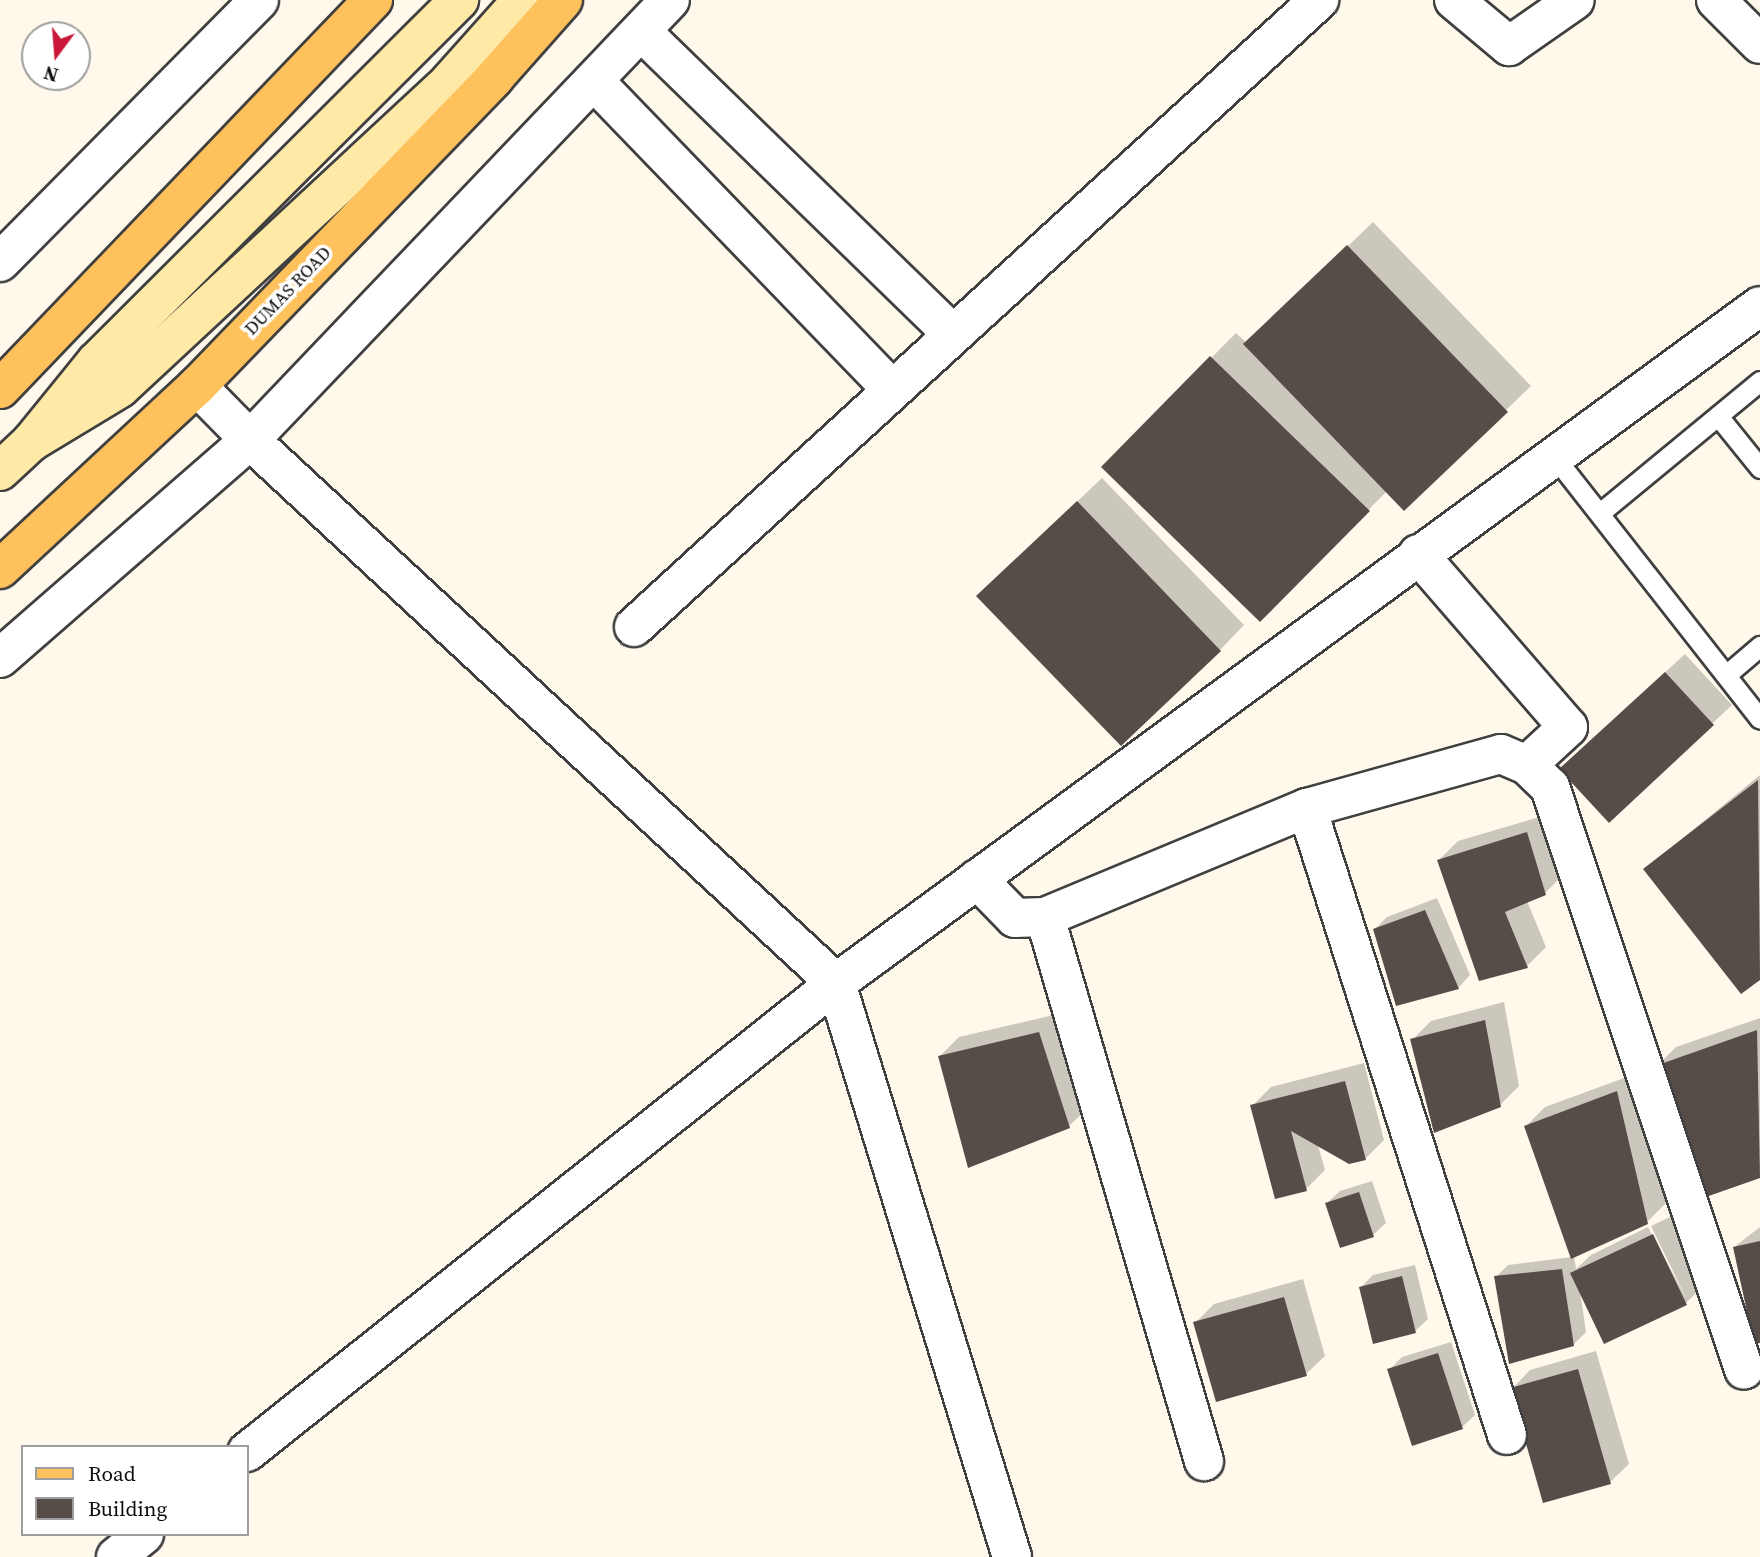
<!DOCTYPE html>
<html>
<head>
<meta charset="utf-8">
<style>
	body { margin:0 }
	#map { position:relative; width:1760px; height:1557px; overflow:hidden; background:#fff9ec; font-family:"Source Serif 4",serif }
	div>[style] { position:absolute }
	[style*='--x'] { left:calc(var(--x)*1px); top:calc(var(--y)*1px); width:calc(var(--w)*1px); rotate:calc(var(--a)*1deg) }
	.shadow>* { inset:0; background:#0003 }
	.building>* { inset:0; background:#564c48 }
	.roads { filter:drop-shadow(2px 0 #404040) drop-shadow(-2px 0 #404040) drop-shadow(0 2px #404040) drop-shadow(0 -2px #404040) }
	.service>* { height:19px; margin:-9.5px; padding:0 9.5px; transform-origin:9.5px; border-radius:9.5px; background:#fff }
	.minor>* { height:38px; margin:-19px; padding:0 19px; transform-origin:19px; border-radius:19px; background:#fff }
	.tertiary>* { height:38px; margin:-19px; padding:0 19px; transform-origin:19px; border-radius:19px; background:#fff }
	.secondary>* { height:38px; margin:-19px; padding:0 19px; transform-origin:19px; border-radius:19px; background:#ffe9a7 }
	.primary>* { height:38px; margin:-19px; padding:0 19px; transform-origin:19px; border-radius:19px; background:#ffc15c }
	span { translate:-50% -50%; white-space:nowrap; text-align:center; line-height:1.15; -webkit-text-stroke:7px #fff; paint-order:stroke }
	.street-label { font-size:18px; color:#0d0d0d }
	.legend { position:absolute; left:21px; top:1445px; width:228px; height:91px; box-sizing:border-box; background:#fff; border:2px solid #9e9e9e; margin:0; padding:9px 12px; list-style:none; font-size:21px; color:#0d0d0d }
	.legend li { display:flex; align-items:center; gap:14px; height:35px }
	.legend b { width:35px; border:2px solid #9e9e9e }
	.north { position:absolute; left:21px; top:21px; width:70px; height:70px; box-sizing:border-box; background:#fff; border:2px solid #9e9e9e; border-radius:50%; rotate:196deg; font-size:19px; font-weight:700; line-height:28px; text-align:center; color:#0d0d0d }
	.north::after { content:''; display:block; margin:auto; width:24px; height:32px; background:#c91839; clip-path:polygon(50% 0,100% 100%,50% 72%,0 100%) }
</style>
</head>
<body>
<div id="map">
	<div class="shadow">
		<i style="clip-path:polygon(1373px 222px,1531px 386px,1404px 509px,1387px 491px,1260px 620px,1103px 467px,1236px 333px,1247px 343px)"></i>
		<i style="clip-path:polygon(1102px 478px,1244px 625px,1220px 650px,1003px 572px)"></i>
		<i style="clip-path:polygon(1685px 654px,1732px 705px,1609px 820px,1580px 751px)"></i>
		<i style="clip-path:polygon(1760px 775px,1760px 977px,1741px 992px,1645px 869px)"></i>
		<i style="clip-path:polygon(1546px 815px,1564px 874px,1545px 893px,1527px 901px,1546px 947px,1527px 966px,1439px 860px,1458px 841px)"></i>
		<i style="clip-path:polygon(1437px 898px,1470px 975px,1458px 988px,1375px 929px,1387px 917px)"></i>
		<i style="clip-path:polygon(1504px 1002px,1519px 1086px,1500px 1105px,1412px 1040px,1431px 1021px)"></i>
		<i style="clip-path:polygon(1058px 1014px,1088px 1108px,1069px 1126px,940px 1056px,959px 1037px)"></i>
		<i style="clip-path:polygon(1760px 1018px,1760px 1176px,1704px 1196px,1657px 1066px,1676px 1047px)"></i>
		<i style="clip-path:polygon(1364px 1063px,1384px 1140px,1365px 1159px,1318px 1145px,1325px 1170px,1306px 1189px,1252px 1106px,1271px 1087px)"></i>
		<i style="clip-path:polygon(1635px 1074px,1666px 1203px,1647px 1222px,1574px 1256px,1576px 1269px,1591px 1255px,1648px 1227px,1686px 1298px,1651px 1226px,1672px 1216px,1705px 1284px,1686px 1303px,1580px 1291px,1586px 1332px,1573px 1345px,1496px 1277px,1508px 1265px,1572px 1257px,1526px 1126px,1545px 1107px)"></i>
		<i style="clip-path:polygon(1372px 1181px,1386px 1223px,1373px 1235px,1327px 1203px,1340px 1191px)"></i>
		<i style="clip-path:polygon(1760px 1227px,1760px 1341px,1734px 1247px)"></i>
		<i style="clip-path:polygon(1415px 1265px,1428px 1319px,1415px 1331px,1361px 1287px,1373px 1275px)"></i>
		<i style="clip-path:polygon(1303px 1279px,1325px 1356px,1306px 1374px,1195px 1323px,1214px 1304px)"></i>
		<i style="clip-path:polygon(1451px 1342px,1475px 1415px,1462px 1427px,1413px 1443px,1389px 1370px,1402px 1357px)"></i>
		<i style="clip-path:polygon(1596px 1351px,1629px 1464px,1610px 1482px,1512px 1389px,1530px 1370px)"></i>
	</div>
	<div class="building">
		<i style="clip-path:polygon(1347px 245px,1508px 412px,1404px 511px,1243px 344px)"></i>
		<i style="clip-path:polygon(1210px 356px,1370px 511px,1260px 622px,1101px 467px)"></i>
		<i style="clip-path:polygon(1077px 501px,1221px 651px,1121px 746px,976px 596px)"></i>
		<i style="clip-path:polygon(1665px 672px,1714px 725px,1609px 823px,1559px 769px)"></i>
		<i style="clip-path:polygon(1758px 780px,1760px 980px,1741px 994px,1643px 869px)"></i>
		<i style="clip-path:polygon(1527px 832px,1546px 895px,1505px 912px,1528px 968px,1479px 981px,1437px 860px)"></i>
		<i style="clip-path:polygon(1425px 910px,1459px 989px,1396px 1006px,1373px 929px)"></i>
		<i style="clip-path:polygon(1485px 1020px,1501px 1107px,1434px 1133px,1410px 1039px)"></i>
		<i style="clip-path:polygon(1757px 1030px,1760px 1178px,1703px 1198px,1655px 1066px)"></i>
		<i style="clip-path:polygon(1039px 1032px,1070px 1128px,968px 1168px,938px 1056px)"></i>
		<i style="clip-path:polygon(1345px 1081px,1366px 1160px,1349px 1164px,1291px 1131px,1307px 1191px,1275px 1199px,1250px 1105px)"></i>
		<i style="clip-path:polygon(1617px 1091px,1648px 1224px,1571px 1259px,1524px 1126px)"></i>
		<i style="clip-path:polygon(1359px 1192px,1374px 1237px,1340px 1248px,1325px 1203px)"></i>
		<i style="clip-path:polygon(1653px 1234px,1687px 1305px,1604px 1344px,1570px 1273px)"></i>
		<i style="clip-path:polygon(1760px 1241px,1760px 1343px,1754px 1344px,1733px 1247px)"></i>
		<i style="clip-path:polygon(1562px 1269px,1574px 1346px,1509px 1364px,1494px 1276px)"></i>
		<i style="clip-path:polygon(1402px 1276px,1416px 1333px,1373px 1344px,1359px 1287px)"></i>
		<i style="clip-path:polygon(1284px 1297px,1307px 1376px,1216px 1402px,1193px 1322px)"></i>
		<i style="clip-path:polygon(1438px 1353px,1463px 1429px,1412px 1446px,1387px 1369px)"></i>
		<i style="clip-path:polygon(1578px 1369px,1611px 1484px,1543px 1503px,1510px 1388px)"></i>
	</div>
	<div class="roads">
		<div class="service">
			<i style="--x:1718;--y:416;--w:67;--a:51.1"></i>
			<i style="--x:1553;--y:455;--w:335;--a:51.9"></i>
			<i style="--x:1601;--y:512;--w:206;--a:-39.5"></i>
			<i style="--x:1726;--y:675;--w:45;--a:-40.5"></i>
		</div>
		<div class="minor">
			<i style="--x:1454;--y:0;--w:72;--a:39.9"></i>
			<i style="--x:1509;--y:46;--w:80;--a:-34.9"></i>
			<i style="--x:1716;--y:0;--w:62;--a:45"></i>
			<i style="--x:641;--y:31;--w:434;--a:44.2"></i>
			<i style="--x:594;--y:81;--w:428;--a:46"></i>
			<i style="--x:197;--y:386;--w:76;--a:45.5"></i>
			<i style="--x:250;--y:440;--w:799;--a:42.82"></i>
			<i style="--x:836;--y:983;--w:600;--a:72.95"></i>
			<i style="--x:1418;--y:554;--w:229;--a:49.1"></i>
			<i style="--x:1568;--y:727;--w:56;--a:137.2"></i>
			<i style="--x:634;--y:627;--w:929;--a:-42.47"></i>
			<i style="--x:1307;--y:808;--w:658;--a:72.31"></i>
			<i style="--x:977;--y:879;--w:54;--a:45.7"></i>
			<i style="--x:1015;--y:918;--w:30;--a:-2"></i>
			<i style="--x:1045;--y:917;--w:284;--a:-22.6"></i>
			<i style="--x:1307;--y:808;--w:201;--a:-15.6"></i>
			<i style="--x:1501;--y:754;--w:28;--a:23"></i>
			<i style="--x:1527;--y:765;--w:32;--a:44"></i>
			<i style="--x:1550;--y:787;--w:614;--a:71.59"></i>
			<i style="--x:1045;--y:917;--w:567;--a:73.71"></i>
			<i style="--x:247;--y:1452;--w:753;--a:-38.53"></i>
			<i style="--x:836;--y:983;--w:1145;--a:-36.23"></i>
			<i style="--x:116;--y:1557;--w:36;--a:-39"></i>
		</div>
		<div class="tertiary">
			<i style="--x:0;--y:262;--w:368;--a:-45.3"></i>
			<i style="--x:0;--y:658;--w:332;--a:-41.1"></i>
			<i style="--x:250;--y:440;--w:608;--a:-46.33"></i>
		</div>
		<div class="secondary">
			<i style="--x:31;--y:442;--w:104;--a:-31.2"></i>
			<i style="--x:120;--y:388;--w:449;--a:-42.9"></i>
			<i style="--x:449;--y:82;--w:110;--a:-48.3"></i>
			<i style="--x:0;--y:471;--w:42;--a:-43.1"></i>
			<i style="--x:31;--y:442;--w:103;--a:-50.9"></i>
			<i style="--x:96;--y:362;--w:513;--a:-44.92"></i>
		</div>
		<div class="primary">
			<i style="--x:0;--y:389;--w:539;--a:-46.2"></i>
			<i style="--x:0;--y:569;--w:269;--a:-42.9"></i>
			<i style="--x:197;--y:386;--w:428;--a:-46"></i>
			<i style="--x:494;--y:78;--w:104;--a:-48.5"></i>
		</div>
	</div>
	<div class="street-label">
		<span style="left:288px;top:291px;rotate:-46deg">DUMAS ROAD</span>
	</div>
	<ul class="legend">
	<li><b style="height:9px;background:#ffc15c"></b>Road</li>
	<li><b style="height:19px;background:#564c48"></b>Building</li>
	</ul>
	<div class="north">N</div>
</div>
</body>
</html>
